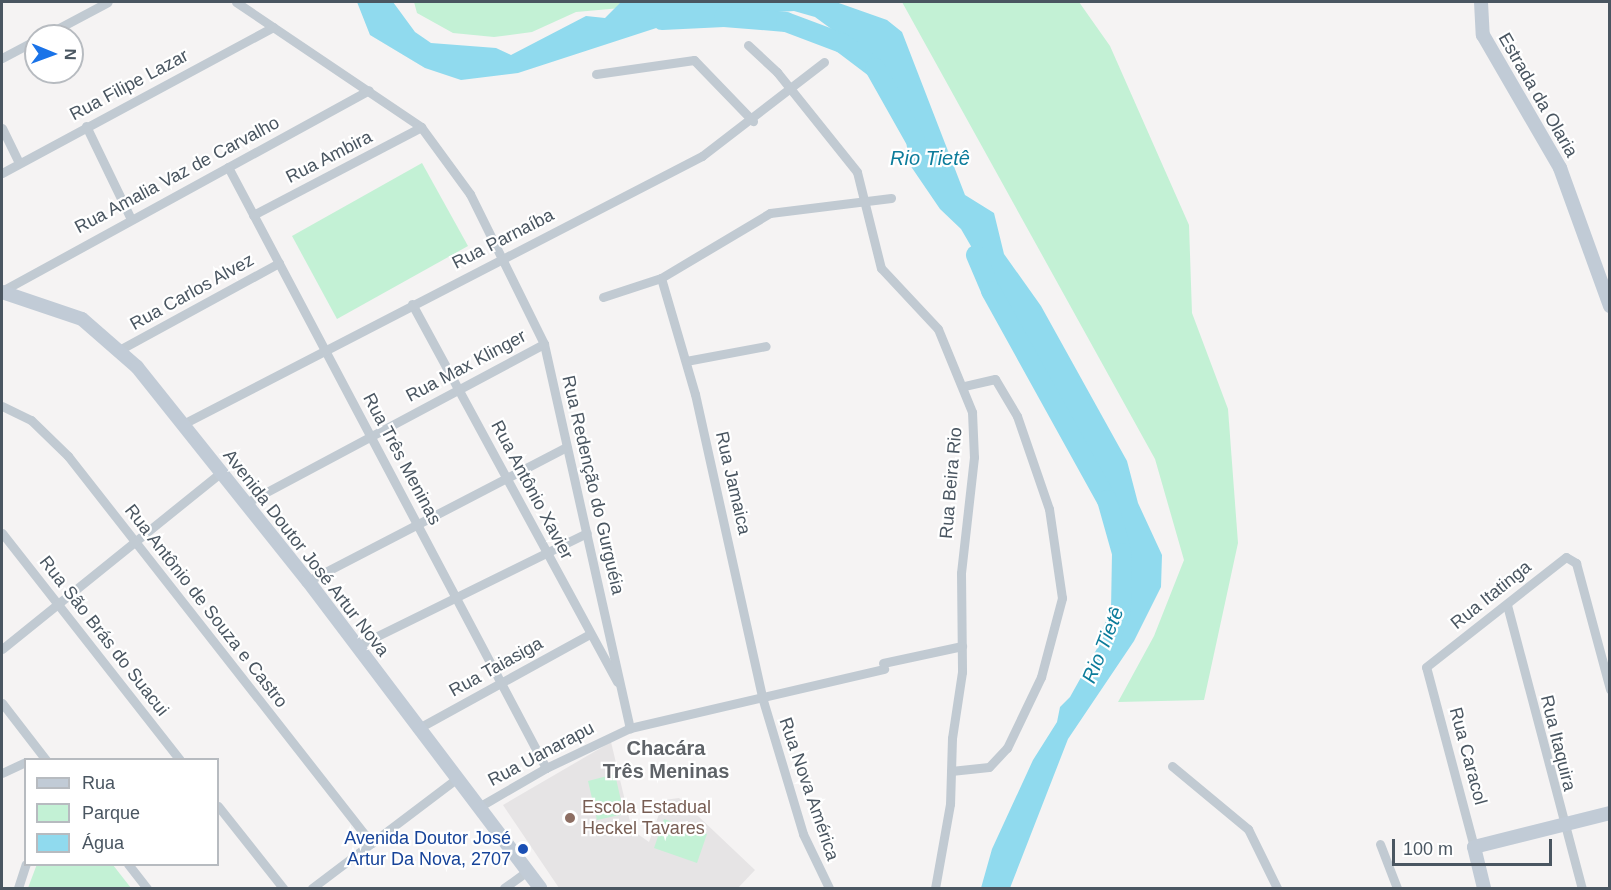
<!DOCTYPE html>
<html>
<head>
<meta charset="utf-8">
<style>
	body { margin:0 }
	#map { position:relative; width:1611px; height:890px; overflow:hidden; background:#f5f3f3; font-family:Arial,sans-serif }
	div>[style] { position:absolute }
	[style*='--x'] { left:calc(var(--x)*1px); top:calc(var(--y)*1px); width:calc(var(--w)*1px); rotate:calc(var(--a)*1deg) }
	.education>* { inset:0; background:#e6e4e5 }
	.green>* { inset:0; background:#c3f1d5 }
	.water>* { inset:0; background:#90daee }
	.river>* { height:20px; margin:-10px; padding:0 10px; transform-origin:10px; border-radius:10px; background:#90daee }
	.street>* { height:9px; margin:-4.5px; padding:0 4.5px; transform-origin:4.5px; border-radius:4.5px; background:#c1cad2 }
	.secondary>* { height:14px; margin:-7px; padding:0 7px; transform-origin:7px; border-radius:7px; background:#c1cbd6 }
	.dots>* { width:16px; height:16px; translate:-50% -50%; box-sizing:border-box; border:3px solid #fff; border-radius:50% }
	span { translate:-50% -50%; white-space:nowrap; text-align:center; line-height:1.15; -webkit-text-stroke:4.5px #fff; paint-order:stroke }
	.street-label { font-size:18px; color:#4a5661 }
	.education-label { font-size:18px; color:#785e54 }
	.left { translate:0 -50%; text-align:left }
	.transit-label { font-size:18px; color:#164399 }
	.right { translate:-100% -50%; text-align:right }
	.water-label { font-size:20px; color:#0c7c9b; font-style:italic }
	.neighbourhood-label { font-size:20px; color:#5f6368; font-weight:700 }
	.frame { position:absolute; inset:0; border:3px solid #4a5661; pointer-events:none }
	.legend { position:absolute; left:24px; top:758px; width:195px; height:108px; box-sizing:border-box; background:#fff; border:2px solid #b7bbc0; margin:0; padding:8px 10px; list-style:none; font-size:18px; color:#4a5661 }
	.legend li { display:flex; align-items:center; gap:12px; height:30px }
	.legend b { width:30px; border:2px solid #b7bbc0 }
	.north { position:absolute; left:24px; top:24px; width:60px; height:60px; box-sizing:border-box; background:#fff; border:2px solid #b7bbc0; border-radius:50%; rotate:91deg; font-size:16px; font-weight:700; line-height:24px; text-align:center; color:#4a5661 }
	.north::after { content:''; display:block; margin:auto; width:21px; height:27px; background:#1a73e8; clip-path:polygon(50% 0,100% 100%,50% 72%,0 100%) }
	.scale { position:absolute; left:1392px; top:839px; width:160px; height:27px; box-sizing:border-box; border:3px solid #4a5661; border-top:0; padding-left:8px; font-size:18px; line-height:21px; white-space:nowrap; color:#4a5661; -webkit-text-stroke:4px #fff; paint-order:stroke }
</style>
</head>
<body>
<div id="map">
	<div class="education">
		<i style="clip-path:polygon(611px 742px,632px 830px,649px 842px,664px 800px,679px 798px,755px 870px,738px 888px,559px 888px,503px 805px)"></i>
	</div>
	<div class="green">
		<i style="clip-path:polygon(414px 2px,689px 2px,576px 12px,532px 32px,494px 37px,453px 33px,417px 13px)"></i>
		<i style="clip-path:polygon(902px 2px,1079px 2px,1110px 46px,1189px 225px,1192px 313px,1228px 409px,1238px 543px,1204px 700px,1118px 702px,1154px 636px,1184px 560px,1155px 459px)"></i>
		<i style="clip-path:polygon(422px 163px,468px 246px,337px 319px,292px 236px)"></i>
		<i style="clip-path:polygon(615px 774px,624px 814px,597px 820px,588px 781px)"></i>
		<i style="clip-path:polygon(664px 819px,707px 834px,697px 863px,654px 848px)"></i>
		<i style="clip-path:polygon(37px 864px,113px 865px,131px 888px,28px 888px)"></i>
	</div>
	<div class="water">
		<i style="clip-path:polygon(357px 2px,393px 2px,415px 32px,431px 43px,496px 48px,511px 55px,586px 16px,605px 18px,621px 2px,836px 2px,887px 20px,902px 32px,965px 195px,994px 213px,1004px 254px,1041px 306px,1127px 461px,1138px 503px,1162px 555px,1161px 587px,1134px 641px,1068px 739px,1010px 888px,981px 888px,992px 849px,1033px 760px,1057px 722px,1060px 707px,1070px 697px,1118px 611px,1128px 603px,1131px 569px,1116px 542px,1113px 502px,1099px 492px,1082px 464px,1085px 442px,961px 229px,940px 209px,910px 165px,901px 112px,871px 58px,815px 17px,794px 11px,687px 18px,518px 73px,461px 80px,425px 68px,370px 35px)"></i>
	</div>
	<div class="river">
		<i style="--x:662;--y:20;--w:62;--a:-2.8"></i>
		<i style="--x:724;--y:17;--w:62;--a:4.6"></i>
		<i style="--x:786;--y:22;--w:60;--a:20.6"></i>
		<i style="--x:842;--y:43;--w:41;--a:37.1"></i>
		<i style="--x:875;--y:68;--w:81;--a:60.6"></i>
		<i style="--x:976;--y:255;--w:39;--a:67"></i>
		<i style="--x:991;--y:291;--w:239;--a:61"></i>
		<i style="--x:1107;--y:500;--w:55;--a:74.2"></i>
		<i style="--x:1122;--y:553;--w:59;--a:91"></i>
		<i style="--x:1121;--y:612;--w:22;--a:114"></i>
	</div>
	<div class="street">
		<i style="--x:236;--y:2;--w:223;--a:34"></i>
		<i style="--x:421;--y:127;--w:83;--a:53.8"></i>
		<i style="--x:470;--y:194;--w:167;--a:63.7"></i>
		<i style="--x:544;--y:344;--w:394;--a:77.4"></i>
		<i style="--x:44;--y:36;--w:72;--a:-28"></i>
		<i style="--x:748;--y:45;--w:40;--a:43"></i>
		<i style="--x:777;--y:72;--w:128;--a:51.3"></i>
		<i style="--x:857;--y:172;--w:99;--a:76"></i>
		<i style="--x:881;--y:268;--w:83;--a:46.9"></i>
		<i style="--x:938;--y:329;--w:90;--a:67.7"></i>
		<i style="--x:972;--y:412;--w:45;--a:87.5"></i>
		<i style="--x:974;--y:457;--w:117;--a:96.4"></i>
		<i style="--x:961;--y:573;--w:99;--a:89.4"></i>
		<i style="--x:962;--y:672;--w:67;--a:98.6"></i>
		<i style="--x:952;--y:738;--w:66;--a:91.7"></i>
		<i style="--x:950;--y:804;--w:85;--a:100.1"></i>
		<i style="--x:2;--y:58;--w:38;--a:-28"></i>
		<i style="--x:596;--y:74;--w:99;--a:-8.1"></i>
		<i style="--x:694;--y:60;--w:85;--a:46"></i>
		<i style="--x:86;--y:126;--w:103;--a:64.2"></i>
		<i style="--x:2;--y:128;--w:39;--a:64"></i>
		<i style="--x:228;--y:167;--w:680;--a:62.12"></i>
		<i style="--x:2;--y:173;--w:308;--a:-28.3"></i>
		<i style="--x:253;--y:215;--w:190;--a:-27.6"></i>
		<i style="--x:661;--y:278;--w:121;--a:73.7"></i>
		<i style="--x:695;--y:394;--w:310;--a:77.5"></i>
		<i style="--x:762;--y:697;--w:143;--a:73.3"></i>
		<i style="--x:803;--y:834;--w:60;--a:64.3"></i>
		<i style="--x:2;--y:291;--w:418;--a:-28.7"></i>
		<i style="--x:603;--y:297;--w:61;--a:-18.1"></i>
		<i style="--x:661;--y:278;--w:127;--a:-30.8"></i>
		<i style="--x:770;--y:213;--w:122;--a:-7.1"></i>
		<i style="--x:412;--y:304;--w:430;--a:61.5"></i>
		<i style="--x:121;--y:349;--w:180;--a:-28.6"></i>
		<i style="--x:686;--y:361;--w:81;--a:-10.6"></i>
		<i style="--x:2;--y:406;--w:32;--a:26"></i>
		<i style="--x:31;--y:420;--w:52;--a:44.2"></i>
		<i style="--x:68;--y:456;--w:492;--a:51.9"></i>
		<i style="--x:183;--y:424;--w:584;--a:-27.31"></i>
		<i style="--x:702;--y:156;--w:154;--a:-37.6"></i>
		<i style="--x:246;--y:503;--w:338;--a:-28.1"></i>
		<i style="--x:2;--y:533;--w:288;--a:51.9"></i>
		<i style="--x:308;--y:581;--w:291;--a:-27.4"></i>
		<i style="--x:1507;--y:605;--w:293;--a:75.2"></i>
		<i style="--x:357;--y:646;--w:256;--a:-26.2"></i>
		<i style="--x:2;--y:649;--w:282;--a:-38.9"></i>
		<i style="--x:883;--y:663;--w:81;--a:-12.1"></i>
		<i style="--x:2;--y:703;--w:72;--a:52.3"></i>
		<i style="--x:417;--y:729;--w:197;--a:-28.8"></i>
		<i style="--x:1172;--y:766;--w:99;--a:39.7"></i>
		<i style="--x:1248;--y:829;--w:66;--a:63.8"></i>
		<i style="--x:951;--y:771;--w:38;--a:-6"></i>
		<i style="--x:989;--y:767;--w:26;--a:-47"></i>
		<i style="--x:1007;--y:748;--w:79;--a:-64.4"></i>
		<i style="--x:1041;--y:677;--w:82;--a:-75.1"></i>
		<i style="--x:1062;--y:598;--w:90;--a:-98.3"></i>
		<i style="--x:1049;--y:509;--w:98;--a:-109"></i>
		<i style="--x:1017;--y:416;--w:43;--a:-120.7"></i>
		<i style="--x:995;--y:379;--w:32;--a:167"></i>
		<i style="--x:2;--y:773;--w:26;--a:-25"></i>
		<i style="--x:218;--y:806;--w:105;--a:51.6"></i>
		<i style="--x:477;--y:808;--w:80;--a:-30.1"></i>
		<i style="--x:546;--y:768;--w:93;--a:-25.5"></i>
		<i style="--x:630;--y:728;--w:261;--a:-13.1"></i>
		<i style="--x:1380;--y:844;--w:47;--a:68.9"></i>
		<i style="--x:1474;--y:847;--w:186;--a:-104.9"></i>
		<i style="--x:1426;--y:667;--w:178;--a:-38.2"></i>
		<i style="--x:1566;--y:557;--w:12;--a:31"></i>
		<i style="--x:1576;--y:563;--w:131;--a:74.9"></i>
		<i style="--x:128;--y:864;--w:31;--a:52"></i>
		<i style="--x:18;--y:888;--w:25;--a:-72"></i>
		<i style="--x:312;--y:888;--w:179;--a:-37.1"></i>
		<i style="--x:504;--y:888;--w:27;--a:-36"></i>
	</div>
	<div class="secondary">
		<i style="--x:1481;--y:2;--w:33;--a:87"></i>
		<i style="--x:1483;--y:35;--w:154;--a:59.9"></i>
		<i style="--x:1560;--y:168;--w:147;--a:70.1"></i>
		<i style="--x:2;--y:292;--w:84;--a:18.6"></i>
		<i style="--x:82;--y:319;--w:73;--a:41.1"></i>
		<i style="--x:137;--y:367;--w:274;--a:51.4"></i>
		<i style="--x:308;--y:581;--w:385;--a:52.9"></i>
		<i style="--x:1484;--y:888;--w:42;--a:-103.7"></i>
		<i style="--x:1474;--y:847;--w:140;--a:-14"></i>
	</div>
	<div class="dots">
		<i style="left:570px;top:818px;background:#8d6e63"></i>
		<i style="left:523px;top:849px;background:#1a4fb4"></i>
	</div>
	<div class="street-label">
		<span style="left:129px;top:85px;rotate:-28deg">Rua Filipe Lazar</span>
		<span style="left:1538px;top:95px;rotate:60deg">Estrada da Olaria</span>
		<span style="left:329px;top:157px;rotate:-27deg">Rua Ambira</span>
		<span style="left:177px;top:175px;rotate:-28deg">Rua Amalia Vaz de Carvalho</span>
		<span style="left:503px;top:239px;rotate:-27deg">Rua Parnaíba</span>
		<span style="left:192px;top:292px;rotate:-29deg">Rua Carlos Alvez</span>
		<span style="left:466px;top:366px;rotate:-28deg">Rua Max Klinger</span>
		<span style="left:402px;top:459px;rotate:62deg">Rua Três Meninas</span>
		<span style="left:733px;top:483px;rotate:77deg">Rua Jamaica</span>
		<span style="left:951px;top:483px;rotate:-85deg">Rua Beira Rio</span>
		<span style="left:593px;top:485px;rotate:77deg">Rua Redenção do Gurguéia</span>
		<span style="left:532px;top:490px;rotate:62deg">Rua Antônio Xavier</span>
		<span style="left:306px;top:553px;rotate:52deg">Avenida Doutor José Artur Nova</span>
		<span style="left:1491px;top:595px;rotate:-39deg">Rua Itatinga</span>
		<span style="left:206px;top:606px;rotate:52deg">Rua Antônio de Souza e Castro</span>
		<span style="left:104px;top:636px;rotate:52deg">Rua São Brás do Suacui</span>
		<span style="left:496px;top:667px;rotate:-29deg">Rua Taiasiga</span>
		<span style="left:1558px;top:743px;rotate:76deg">Rua Itaquira</span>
		<span style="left:541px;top:754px;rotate:-28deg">Rua Uanarapu</span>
		<span style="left:1468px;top:756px;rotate:75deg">Rua Caracol</span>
		<span style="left:809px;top:789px;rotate:71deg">Rua Nova América</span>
	</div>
	<div class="education-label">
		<span class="left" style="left:582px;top:818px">Escola Estadual<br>Heckel Tavares</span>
	</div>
	<div class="transit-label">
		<span class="right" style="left:511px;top:849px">Avenida Doutor José<br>Artur Da Nova, 2707</span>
	</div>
	<div class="water-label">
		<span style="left:930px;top:158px">Rio Tietê</span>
		<span style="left:1103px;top:645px;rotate:-68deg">Rio Tietê</span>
	</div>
	<div class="neighbourhood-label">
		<span style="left:666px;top:760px">Chacára<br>Três Meninas</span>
	</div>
	<div class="frame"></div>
	<ul class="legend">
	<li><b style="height:8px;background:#c1cbd6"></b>Rua</li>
	<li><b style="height:16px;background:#c3f1d5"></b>Parque</li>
	<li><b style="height:16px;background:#90daee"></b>Água</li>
	</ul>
	<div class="north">N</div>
	<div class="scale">100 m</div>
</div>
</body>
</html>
